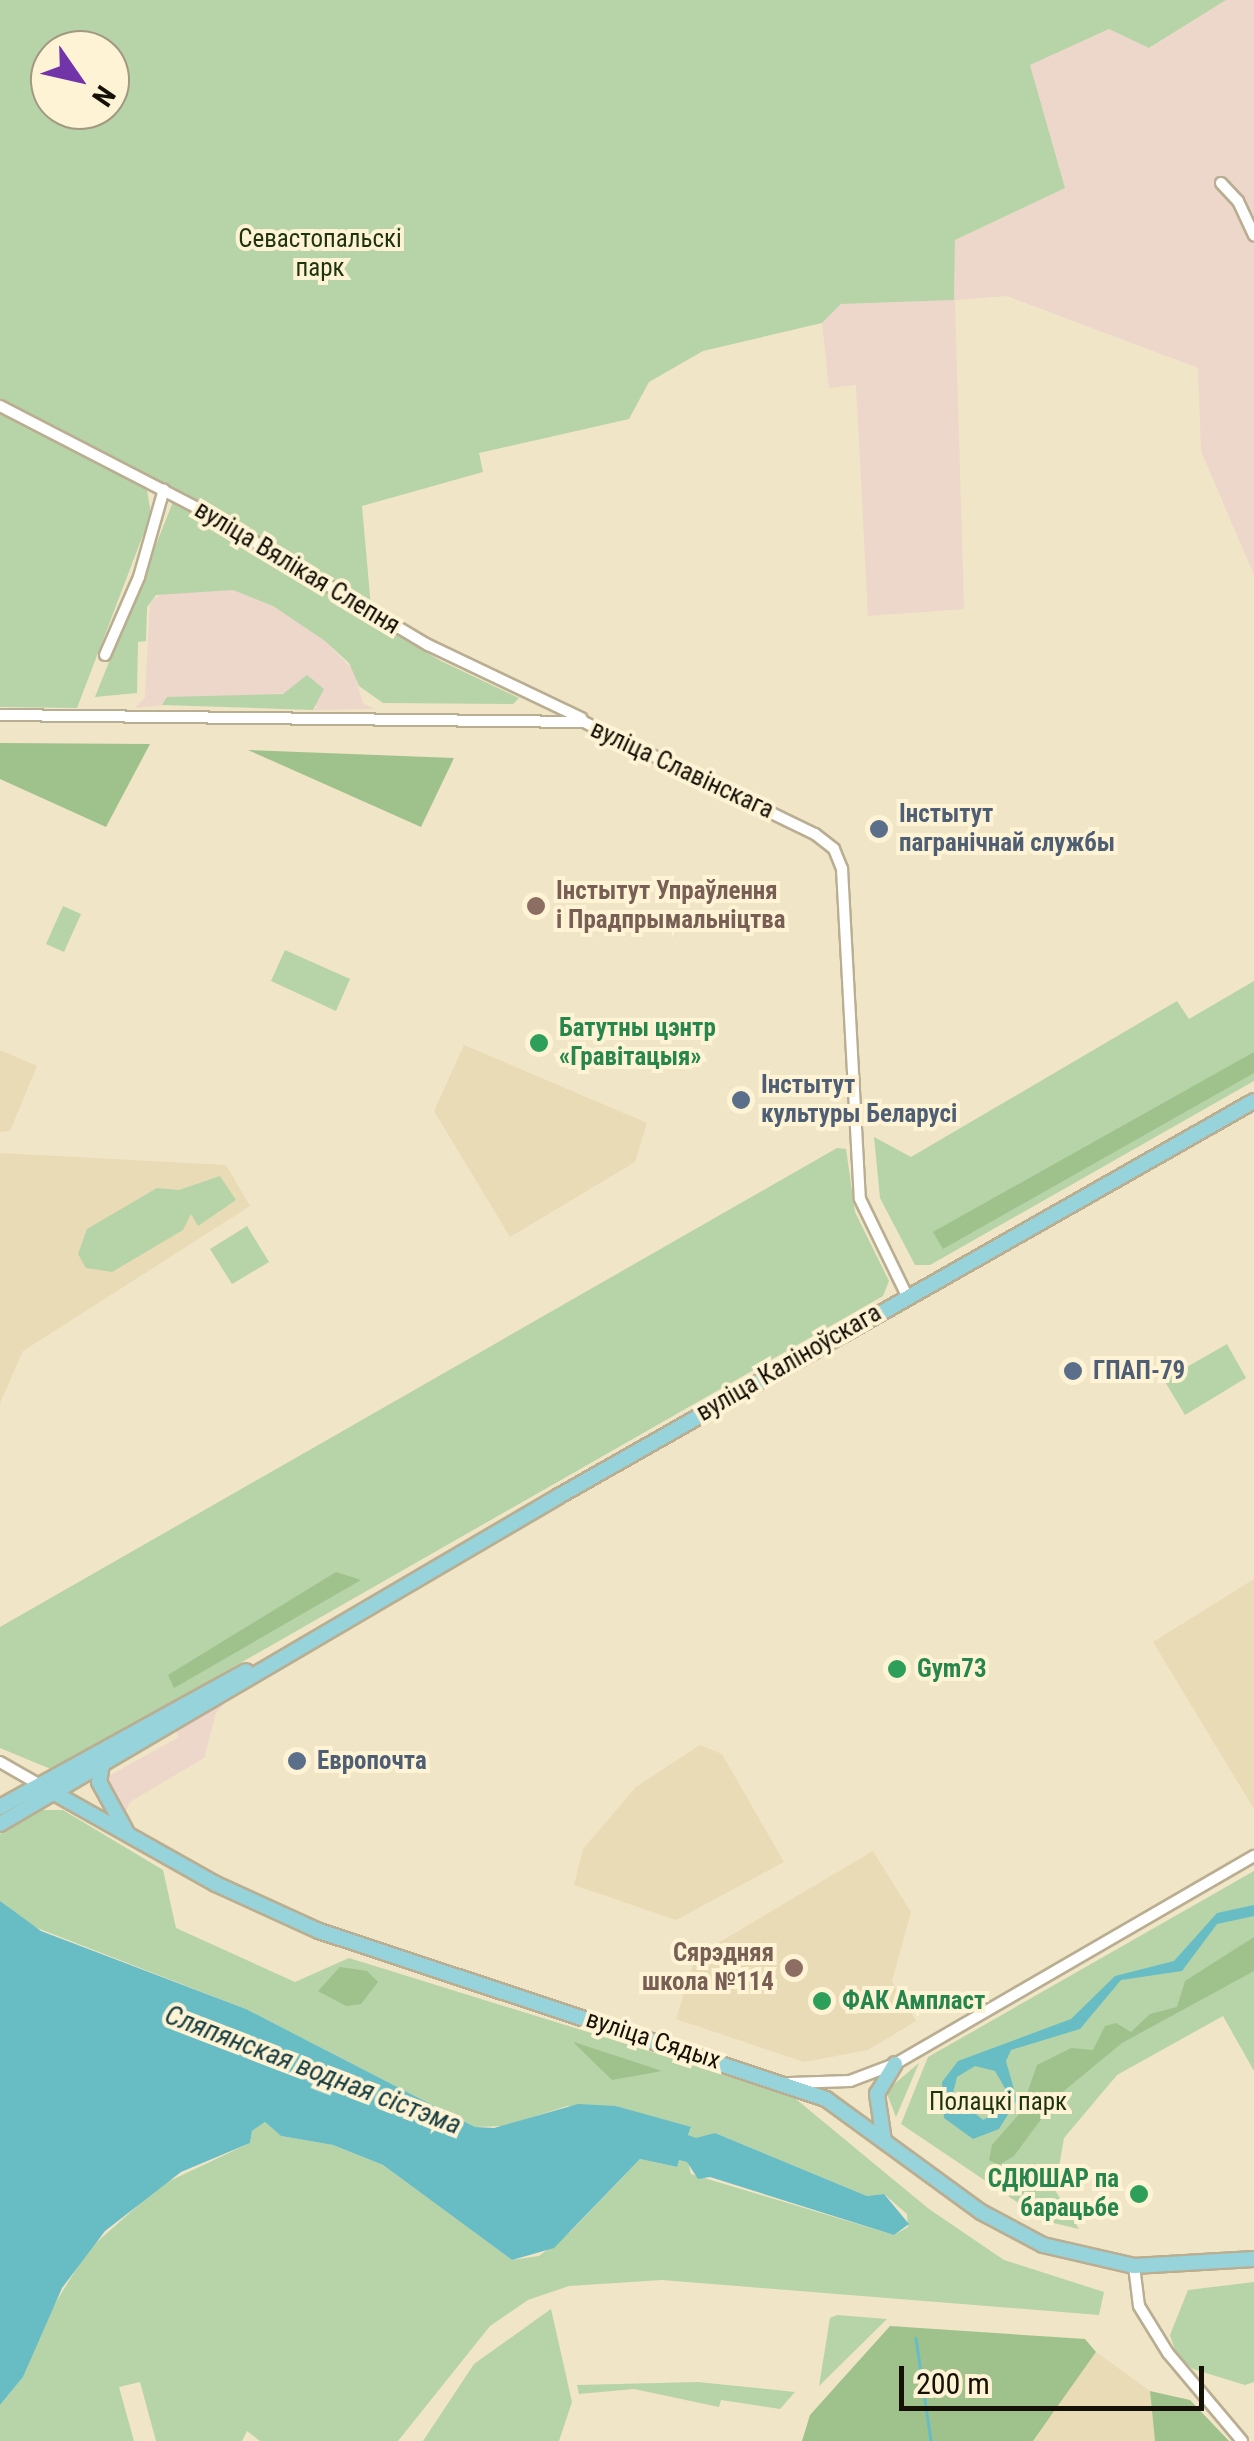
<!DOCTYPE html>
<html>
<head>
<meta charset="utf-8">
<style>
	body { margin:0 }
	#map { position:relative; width:1254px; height:2441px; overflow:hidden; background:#f1e5c7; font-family:"Roboto Condensed",sans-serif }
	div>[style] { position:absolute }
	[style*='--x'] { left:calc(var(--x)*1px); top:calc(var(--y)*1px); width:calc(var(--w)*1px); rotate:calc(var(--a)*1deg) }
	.built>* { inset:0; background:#e9dbb5 }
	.industrial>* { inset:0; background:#edd7ca }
	.green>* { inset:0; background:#b7d3a8 }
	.forest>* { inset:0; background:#9fc28c }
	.water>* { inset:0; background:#68bdc5 }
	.stream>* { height:2.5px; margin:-1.25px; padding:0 1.25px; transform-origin:1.25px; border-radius:1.25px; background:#68bdc5 }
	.roads { filter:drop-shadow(2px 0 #b9ae91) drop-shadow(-2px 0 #b9ae91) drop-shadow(0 2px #b9ae91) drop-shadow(0 -2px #b9ae91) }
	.minor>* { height:10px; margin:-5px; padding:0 5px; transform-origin:5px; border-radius:5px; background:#fff }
	.major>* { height:14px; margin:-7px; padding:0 7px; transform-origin:7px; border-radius:7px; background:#97d3db }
	.dots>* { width:28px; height:28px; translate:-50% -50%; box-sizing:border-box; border:5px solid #fef3d4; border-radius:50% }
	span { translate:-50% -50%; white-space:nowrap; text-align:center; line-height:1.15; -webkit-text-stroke:8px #fef3d4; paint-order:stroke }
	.park-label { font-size:25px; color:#1d340e }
	.street-label { font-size:25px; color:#151107 }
	.service-label { font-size:25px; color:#4e5e75; font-weight:700 }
	.left { translate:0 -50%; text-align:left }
	.education-label { font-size:25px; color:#785e54; font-weight:700 }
	.right { translate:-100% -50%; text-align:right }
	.leisure-label { font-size:25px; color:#27864d; font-weight:700 }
	.water-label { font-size:28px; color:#184044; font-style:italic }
	.north { position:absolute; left:30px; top:30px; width:100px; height:100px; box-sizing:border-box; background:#fef3d4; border:2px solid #a19982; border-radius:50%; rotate:124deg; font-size:28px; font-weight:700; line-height:40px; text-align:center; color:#151107 }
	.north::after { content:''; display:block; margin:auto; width:35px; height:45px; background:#7134a9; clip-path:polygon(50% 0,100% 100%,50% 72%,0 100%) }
	.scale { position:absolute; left:899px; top:2366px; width:305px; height:45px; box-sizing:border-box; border:5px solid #151107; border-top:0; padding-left:12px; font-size:30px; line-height:35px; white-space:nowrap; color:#151107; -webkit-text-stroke:8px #fef3d4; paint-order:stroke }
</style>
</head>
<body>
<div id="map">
	<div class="built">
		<i style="clip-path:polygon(464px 1045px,647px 1123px,635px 1162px,510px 1237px,434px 1111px)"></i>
		<i style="clip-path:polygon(0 1050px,37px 1066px,10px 1131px,0 1132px)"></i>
		<i style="clip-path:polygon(0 1153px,226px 1165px,250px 1206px,23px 1351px,0 1403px)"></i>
		<i style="clip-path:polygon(1254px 1579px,1254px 1809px,1153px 1642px)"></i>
		<i style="clip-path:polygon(700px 1745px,722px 1754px,784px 1862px,676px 1920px,574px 1885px,583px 1849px,636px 1787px)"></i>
		<i style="clip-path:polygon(873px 1851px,911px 1912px,892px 1981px,916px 2021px,868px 2050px,804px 2062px,676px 2019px,696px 1956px)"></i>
		<i style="clip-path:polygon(1096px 2352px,1150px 2391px,1155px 2441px,1033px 2441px)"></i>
	</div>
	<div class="industrial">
		<i style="clip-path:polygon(1226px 0,1254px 0,1254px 575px,1201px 451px,1198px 368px,1007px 296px,955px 300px,964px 609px,868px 616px,856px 385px,829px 388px,822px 323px,841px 304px,954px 300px,955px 240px,1065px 188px,1030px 65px,1109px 29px,1150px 48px)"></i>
		<i style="clip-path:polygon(233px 590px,273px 606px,325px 641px,353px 670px,363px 703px,375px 709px,313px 710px,318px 707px,284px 693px,135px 708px,145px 697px,150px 601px,167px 591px)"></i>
		<i style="clip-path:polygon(228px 1699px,216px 1713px,204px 1758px,130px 1802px,126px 1811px,132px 1820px,125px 1816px,103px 1779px,179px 1737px,175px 1729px)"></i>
	</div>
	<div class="green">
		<i style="clip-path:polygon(evenodd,0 0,1226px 0,1149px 48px,1109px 29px,1030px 65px,1065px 188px,955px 240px,954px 300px,841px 304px,822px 323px,703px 351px,649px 382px,629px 419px,479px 453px,483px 472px,362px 506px,371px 607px,199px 501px,0 398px,0 0,50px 50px,110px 50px,110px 110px,50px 110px,50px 50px)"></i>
		<i style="clip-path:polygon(0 412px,147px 490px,151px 514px,77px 708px,0 707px)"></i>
		<i style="clip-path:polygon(173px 502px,441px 661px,519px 698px,513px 704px,383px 703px,359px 686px,349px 663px,325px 641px,273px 606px,233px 590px,156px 595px,147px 607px,146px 641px,138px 642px,137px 693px,95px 697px)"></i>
		<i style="clip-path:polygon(307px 675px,324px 689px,313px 710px,162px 705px,167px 697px,283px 694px)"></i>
		<i style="clip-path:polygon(63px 906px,81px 914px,64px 952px,46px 944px)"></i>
		<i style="clip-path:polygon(285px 950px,350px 979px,336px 1011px,271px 981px)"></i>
		<i style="clip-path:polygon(1254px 981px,1254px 1081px,930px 1265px,915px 1265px,880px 1198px,874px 1137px,911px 1157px,1177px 1001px,1189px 1019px)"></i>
		<i style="clip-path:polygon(837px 1148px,846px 1149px,855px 1212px,889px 1281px,883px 1296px,53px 1770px,0 1748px,0 1627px)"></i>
		<i style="clip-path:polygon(220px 1176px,236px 1200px,198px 1226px,191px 1214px,183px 1230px,112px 1272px,86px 1268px,78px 1254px,87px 1229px,157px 1188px,179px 1190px)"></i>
		<i style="clip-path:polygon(247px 1226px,269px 1262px,232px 1284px,210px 1249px)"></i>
		<i style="clip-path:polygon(1227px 1344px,1246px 1378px,1185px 1415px,1164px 1380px)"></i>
		<i style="clip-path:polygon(42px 1810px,63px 1810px,163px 1870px,176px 1928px,295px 1982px,349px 1958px,791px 2095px,929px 2209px,1004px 2260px,1104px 2292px,1099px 2315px,662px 2280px,569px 2286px,528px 2300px,490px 2326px,398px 2441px,260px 2441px,247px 2431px,242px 2441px,156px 2441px,140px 2382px,119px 2387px,134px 2441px,0 2441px,0 2405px,23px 2377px,51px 2310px,88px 2250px,161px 2185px,250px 2143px,252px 2131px,265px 2122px,281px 2136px,333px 2145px,383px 2165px,512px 2260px,539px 2256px,570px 2232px,640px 2159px,676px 2167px,679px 2160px,688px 2162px,691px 2174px,894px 2235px,908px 2227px,907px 2214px,884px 2194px,867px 2196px,715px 2133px,697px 2139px,688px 2135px,691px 2128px,616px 2106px,567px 2106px,504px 2126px,475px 2127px,246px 2009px,32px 1926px,0 1901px,0 1834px)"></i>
		<i style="clip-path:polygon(1254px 1871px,1254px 2071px,1223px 2016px,1117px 2075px,1064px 2138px,1055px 2190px,1079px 2229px,1045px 2221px,901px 2124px,928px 2057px)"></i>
		<i style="clip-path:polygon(919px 2063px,896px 2117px,886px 2091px)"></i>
		<i style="clip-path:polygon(1254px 2282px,1254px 2382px,1245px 2385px,1193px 2369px,1177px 2356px,1170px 2335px,1188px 2290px)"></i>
		<i style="clip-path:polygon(551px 2309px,572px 2402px,559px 2441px,423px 2441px,474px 2364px)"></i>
		<i style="clip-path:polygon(837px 2315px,887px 2319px,819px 2386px,830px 2318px)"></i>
		<i style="clip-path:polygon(698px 2382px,795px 2392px,780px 2409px,721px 2400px,719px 2407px,634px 2389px,579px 2394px,577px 2385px)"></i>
	</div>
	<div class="forest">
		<i style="clip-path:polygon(0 743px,150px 744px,106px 827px,0 779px)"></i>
		<i style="clip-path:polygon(248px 750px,454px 758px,421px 827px)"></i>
		<i style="clip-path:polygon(1254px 1052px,1254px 1073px,943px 1249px,933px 1232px)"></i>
		<i style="clip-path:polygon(336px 1572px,361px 1580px,174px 1688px,168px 1675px)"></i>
		<i style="clip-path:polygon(1254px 1937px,1254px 1971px,1122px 2043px,1059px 2095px,1014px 2156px,999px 2165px,989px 2160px,992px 2145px,1020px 2113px,1037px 2065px,1071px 2048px,1093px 2050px,1105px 2026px,1116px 2023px,1131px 2032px,1150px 2014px,1177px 2007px,1185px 1981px)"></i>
		<i style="clip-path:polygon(340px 1967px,367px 1971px,378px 1982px,361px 2004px,346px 2006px,318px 1991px)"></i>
		<i style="clip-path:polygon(574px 2043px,574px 2042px,662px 2071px,612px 2080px)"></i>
		<i style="clip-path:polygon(890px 2326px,1085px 2339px,1096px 2352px,1033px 2441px,802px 2441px,810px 2415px)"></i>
		<i style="clip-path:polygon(1150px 2391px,1190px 2400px,1229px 2441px,1155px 2441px)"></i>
	</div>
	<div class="water">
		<i style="clip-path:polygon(0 1901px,41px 1931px,246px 2009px,475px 2127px,494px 2128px,578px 2104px,616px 2106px,691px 2127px,688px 2135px,696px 2138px,715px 2133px,867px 2196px,884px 2194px,909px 2224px,894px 2235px,710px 2177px,698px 2179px,687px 2162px,679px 2160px,677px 2167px,640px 2159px,554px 2248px,512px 2260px,383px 2165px,333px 2145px,281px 2136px,265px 2122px,252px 2131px,250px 2143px,181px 2172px,105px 2231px,62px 2288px,23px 2377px,0 2405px)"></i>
		<i style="clip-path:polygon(evenodd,1254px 1905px,1254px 1916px,1217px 1924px,1182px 1971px,1121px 1980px,1080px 2029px,1011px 2050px,1006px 2061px,1017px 2100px,999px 2129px,973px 2139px,944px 2118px,942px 2082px,958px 2061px,1071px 2019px,1115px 1976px,1174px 1961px,1217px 1913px,1254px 1905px,975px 2066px,995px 2071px,1006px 2090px,1002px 2109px,983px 2120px,969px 2108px,957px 2109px,952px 2097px,957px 2077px,975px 2066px)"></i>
	</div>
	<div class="stream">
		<i style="--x:916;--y:2338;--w:104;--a:81.7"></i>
	</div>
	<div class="roads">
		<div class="minor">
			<i style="--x:1221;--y:183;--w:25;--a:47"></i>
			<i style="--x:1238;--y:201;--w:38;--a:65"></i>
			<i style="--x:0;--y:406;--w:223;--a:27.3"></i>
			<i style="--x:198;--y:508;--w:268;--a:30.8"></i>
			<i style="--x:428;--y:645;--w:170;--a:25.5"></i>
			<i style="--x:105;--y:655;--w:85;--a:-66.4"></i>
			<i style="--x:139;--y:577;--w:91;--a:-74.1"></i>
			<i style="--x:0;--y:715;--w:584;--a:0.69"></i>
			<i style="--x:584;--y:722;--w:257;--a:25.9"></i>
			<i style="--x:815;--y:834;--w:24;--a:38"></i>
			<i style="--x:834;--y:849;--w:22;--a:68"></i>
			<i style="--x:842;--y:869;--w:330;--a:86.9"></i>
			<i style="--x:860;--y:1199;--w:108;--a:64.1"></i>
			<i style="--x:0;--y:1762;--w:46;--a:29.9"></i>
			<i style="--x:790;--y:2083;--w:60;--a:-1.9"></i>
			<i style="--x:850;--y:2081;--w:48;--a:-20.7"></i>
			<i style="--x:895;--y:2064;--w:415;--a:-30.1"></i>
			<i style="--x:1134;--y:2266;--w:40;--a:82.9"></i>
			<i style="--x:1139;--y:2306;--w:55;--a:58.3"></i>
			<i style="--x:1168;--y:2353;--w:115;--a:49.9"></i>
		</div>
		<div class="major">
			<i style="--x:102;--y:1764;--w:18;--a:99"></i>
			<i style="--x:99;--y:1782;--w:56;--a:61.1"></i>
			<i style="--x:40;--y:1785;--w:202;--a:29.4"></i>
			<i style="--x:216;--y:1884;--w:113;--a:24.5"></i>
			<i style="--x:319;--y:1931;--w:534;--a:18.33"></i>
			<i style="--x:826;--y:2099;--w:192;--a:36.1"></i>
			<i style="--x:981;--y:2212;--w:70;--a:28"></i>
			<i style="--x:1043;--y:2245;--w:93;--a:13"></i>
			<i style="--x:1134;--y:2266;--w:120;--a:-3.3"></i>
			<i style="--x:0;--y:1807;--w:281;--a:-28.9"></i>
			<i style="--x:0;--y:1824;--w:648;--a:-30.4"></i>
			<i style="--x:559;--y:1496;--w:799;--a:-29.61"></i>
			<i style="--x:884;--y:2141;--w:48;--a:-98.5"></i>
			<i style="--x:877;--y:2094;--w:35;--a:-59"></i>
		</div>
	</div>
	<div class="dots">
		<i style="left:879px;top:829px;background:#5c6f8a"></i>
		<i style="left:536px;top:906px;background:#8d6e63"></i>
		<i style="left:539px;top:1043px;background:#2e9e5b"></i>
		<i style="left:741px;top:1100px;background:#5c6f8a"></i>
		<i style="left:1073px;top:1371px;background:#5c6f8a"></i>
		<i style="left:897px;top:1669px;background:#2e9e5b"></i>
		<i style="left:297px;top:1761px;background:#5c6f8a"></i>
		<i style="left:794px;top:1968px;background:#8d6e63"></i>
		<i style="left:822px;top:2001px;background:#2e9e5b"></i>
		<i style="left:1139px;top:2194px;background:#2e9e5b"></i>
	</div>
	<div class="park-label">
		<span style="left:320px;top:254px">Севастопальскі<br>парк</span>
		<span style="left:998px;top:2102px">Полацкі парк</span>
	</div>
	<div class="street-label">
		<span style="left:297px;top:568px;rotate:31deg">вуліца Вялікая Слепня</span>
		<span style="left:682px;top:770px;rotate:25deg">вуліца Славінскага</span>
		<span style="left:789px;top:1363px;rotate:-30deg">вуліца Каліноўскага</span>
		<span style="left:653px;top:2040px;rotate:18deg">вуліца Сядых</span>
	</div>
	<div class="service-label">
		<span class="left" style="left:899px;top:829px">Інстытут<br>пагранічнай службы</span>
		<span class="left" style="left:761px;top:1100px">Інстытут<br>культуры Беларусі</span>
		<span class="left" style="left:1093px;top:1371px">ГПАП-79</span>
		<span class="left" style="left:317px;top:1761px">Европочта</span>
	</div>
	<div class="education-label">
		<span class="left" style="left:556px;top:906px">Інстытут Упраўлення<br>і Прадпрымальніцтва</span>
		<span class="right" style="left:774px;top:1968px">Сярэдняя<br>школа №114</span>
	</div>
	<div class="leisure-label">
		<span class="left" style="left:559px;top:1043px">Батутны цэнтр<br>«Гравітацыя»</span>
		<span class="left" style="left:917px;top:1669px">Gym73</span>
		<span class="left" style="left:842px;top:2001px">ФАК Ампласт</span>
		<span class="right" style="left:1119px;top:2194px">СДЮШАР па<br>барацьбе</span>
	</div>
	<div class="water-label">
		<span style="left:313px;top:2070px;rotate:21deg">Сляпянская водная сістэма</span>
	</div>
	<div class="north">N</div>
	<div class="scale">200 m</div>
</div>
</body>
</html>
